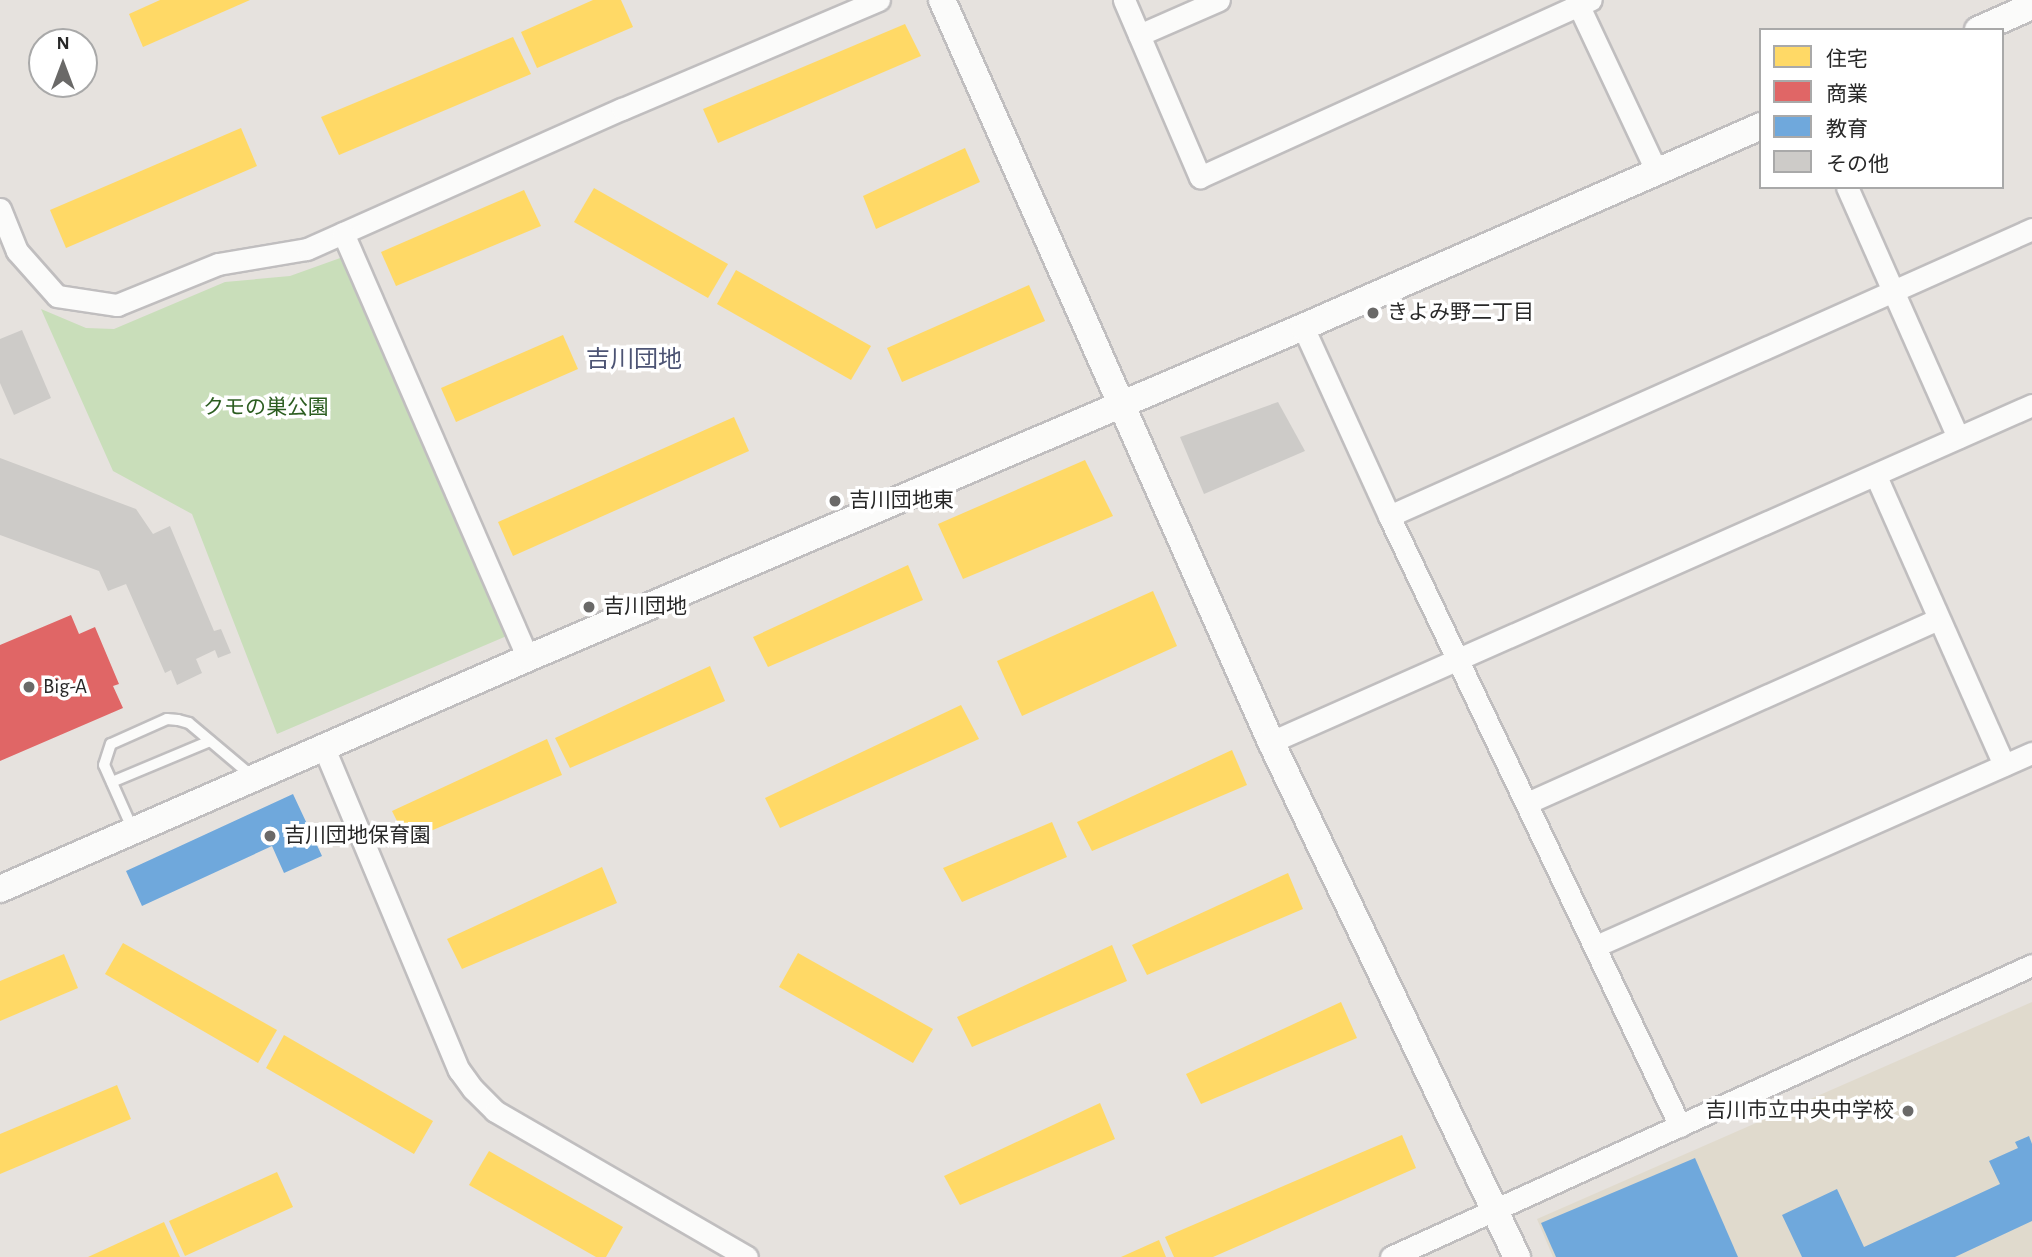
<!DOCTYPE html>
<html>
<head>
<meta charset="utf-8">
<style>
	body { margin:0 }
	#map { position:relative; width:2032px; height:1257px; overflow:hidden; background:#e6e2de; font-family:"Alegreya Sans","Noto Sans JP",sans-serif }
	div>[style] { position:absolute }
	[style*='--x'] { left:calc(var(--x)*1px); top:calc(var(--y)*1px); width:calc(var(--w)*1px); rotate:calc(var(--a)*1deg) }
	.education>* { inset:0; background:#e0dacd }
	.green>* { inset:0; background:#c9deba }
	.homes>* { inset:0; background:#ffd966 }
	.shops>* { inset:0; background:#e06666 }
	.schools>* { inset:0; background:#6fa8dc }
	.building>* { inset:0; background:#cdcbc8 }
	.roads { filter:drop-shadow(2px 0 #c0bebf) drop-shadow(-2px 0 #c0bebf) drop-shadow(0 2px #c0bebf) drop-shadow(0 -2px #c0bebf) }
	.service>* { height:10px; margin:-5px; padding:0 5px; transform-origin:5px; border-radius:5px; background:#fbfbfa }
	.minor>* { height:21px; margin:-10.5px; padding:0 10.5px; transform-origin:10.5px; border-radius:10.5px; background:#fbfbfa }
	.tertiary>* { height:26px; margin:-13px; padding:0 13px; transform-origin:13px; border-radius:13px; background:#fbfbfa }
	.dots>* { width:19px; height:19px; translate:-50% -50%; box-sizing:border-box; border:4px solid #fff; border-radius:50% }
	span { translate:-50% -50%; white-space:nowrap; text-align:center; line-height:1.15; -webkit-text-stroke:7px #fff; paint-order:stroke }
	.poi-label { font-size:21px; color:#282828 }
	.left { translate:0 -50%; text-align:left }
	.right { translate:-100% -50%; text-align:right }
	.park-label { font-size:21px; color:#2c5d20 }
	.quarter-label { font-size:24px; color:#4d5474 }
	.legend { position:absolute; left:1759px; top:28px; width:245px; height:161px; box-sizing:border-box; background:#fff; border:2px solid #a9a9a9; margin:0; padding:9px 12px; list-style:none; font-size:21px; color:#282828 }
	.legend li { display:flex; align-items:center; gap:14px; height:35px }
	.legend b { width:35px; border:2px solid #a9a9a9 }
	.north { position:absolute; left:28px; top:28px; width:70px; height:70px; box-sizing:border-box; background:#fff; border:2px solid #a9a9a9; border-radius:50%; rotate:0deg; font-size:19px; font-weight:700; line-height:28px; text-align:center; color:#282828 }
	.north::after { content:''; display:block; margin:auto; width:24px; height:32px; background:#6a6968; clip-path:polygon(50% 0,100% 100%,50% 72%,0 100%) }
</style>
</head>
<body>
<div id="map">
	<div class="education">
		<i style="clip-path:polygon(2032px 1002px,2032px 1257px,1553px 1257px,1537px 1219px)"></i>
	</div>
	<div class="green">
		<i style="clip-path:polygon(343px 257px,509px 635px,277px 734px,192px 514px,113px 471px,41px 309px,86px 328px,114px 329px,225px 282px,290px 276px)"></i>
	</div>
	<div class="homes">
		<i style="clip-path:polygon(160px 0,250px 0,143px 47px,129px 14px)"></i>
		<i style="clip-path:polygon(593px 0,621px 0,633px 27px,537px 68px,521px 32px)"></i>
		<i style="clip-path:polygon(905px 24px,921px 56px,718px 143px,703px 109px)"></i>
		<i style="clip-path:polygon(513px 37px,531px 74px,339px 155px,321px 117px)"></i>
		<i style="clip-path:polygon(241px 128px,257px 166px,66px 248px,50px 210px)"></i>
		<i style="clip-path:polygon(965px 148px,980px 182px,876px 229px,863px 196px)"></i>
		<i style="clip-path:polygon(594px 188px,728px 264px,708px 298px,574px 222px)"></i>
		<i style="clip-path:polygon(524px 190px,541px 226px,396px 286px,381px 252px)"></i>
		<i style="clip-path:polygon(736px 270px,871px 346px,851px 380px,717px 304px)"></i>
		<i style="clip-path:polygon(1029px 285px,1045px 321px,902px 382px,887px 348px)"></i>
		<i style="clip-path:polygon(563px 335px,578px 369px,456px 422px,441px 388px)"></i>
		<i style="clip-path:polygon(734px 417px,749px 451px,513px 556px,498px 522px)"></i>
		<i style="clip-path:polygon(1085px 460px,1113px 516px,963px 579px,938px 524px)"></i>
		<i style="clip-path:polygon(908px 565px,923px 600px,768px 667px,753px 637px)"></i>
		<i style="clip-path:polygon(1153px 591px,1177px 646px,1022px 716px,997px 661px)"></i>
		<i style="clip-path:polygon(710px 666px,725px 701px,570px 768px,555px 738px)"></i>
		<i style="clip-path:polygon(961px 705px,979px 739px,780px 828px,765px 798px)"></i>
		<i style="clip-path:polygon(547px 739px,562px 775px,407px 841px,392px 811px)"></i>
		<i style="clip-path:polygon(1232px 750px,1247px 785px,1092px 851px,1077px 822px)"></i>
		<i style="clip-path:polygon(1052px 822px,1067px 857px,962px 902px,943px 868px)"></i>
		<i style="clip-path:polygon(602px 867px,617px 903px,462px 969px,447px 939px)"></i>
		<i style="clip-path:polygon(1288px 873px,1303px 909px,1147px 975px,1132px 945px)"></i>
		<i style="clip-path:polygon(123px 943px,277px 1030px,258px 1063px,105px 974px)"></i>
		<i style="clip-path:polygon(1112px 945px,1127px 981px,972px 1047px,957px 1017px)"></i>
		<i style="clip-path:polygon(798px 953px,933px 1029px,913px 1063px,779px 987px)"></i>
		<i style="clip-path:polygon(64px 954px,78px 988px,0 1021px,0 981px)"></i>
		<i style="clip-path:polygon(1341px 1002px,1357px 1038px,1201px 1104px,1186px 1074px)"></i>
		<i style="clip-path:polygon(284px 1035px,433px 1121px,414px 1154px,266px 1068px)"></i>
		<i style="clip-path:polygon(117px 1085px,131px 1119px,0 1174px,0 1134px)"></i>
		<i style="clip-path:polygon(1100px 1103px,1115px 1139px,960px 1205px,944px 1176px)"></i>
		<i style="clip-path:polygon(1402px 1135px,1416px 1168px,1213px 1257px,1174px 1257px,1165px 1237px)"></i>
		<i style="clip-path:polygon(489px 1151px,623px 1227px,606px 1257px,596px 1257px,469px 1185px)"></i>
		<i style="clip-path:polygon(277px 1172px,293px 1207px,185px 1256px,169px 1221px)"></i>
		<i style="clip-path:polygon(164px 1222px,180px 1257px,88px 1257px)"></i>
		<i style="clip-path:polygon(1159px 1240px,1166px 1257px,1121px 1257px)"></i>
	</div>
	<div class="shops">
		<i style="clip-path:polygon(71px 615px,79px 634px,95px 627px,119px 684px,113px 686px,123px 708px,0 761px,0 645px)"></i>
	</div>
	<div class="schools">
		<i style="clip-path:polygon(293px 794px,322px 856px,284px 873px,272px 846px,142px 906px,126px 871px)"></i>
		<i style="clip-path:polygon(2029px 1136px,2032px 1144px,2032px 1221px,1955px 1257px,1802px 1257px,1782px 1215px,1837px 1189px,1864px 1247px,2000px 1184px,1989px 1161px,2018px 1148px,2015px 1142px)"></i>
		<i style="clip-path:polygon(1695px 1158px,1738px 1257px,1556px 1257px,1541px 1223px)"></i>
	</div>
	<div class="building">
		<i style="clip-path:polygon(22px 330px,51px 398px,14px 415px,0 383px,0 339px)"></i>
		<i style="clip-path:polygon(1278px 402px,1305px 451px,1204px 494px,1180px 437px)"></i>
		<i style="clip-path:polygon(0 458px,136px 509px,153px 534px,170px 526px,214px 631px,221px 629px,231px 653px,218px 658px,215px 650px,196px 659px,202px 673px,177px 685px,171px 670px,165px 673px,126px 584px,108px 591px,99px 571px,0 535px)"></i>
	</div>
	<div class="roads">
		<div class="service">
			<i style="--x:112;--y:782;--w:106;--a:-22.7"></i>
			<i style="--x:133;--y:830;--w:71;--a:-114"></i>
			<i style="--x:104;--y:765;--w:22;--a:-72"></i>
			<i style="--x:111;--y:744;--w:61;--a:-24.1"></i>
			<i style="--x:167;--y:719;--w:11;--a:5"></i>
			<i style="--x:178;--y:720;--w:11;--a:15"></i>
			<i style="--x:189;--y:723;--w:82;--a:40.1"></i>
		</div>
		<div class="minor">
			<i style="--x:1124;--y:0;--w:193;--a:66.8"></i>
			<i style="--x:1200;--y:177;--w:429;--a:-24.4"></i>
			<i style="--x:1576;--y:0;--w:190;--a:64.8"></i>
			<i style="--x:1139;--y:35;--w:87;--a:-23.6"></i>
			<i style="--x:1847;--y:187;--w:274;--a:66.1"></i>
			<i style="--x:0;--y:209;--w:45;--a:68"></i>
			<i style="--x:17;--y:251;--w:60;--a:48.4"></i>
			<i style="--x:57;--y:296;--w:61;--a:8.5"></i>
			<i style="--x:117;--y:305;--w:109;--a:-22.1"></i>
			<i style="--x:218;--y:264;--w:90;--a:-9.6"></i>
			<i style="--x:307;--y:249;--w:345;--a:-24"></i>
			<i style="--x:622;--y:109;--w:279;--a:-23"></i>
			<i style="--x:343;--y:233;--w:464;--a:66.5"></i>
			<i style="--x:1303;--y:327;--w:208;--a:65.5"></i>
			<i style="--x:1389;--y:516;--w:676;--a:64.5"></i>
			<i style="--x:1876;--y:476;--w:316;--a:66.1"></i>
			<i style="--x:1389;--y:516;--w:704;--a:-24.05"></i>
			<i style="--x:1271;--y:742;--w:832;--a:-23.89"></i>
			<i style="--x:324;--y:748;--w:349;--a:67.3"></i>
			<i style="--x:459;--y:1070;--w:24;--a:54"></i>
			<i style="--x:473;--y:1089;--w:31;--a:45"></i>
			<i style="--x:495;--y:1111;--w:291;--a:30.1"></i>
			<i style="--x:1527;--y:803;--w:450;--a:-24.1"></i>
			<i style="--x:1596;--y:946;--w:477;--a:-23.9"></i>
			<i style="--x:1391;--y:1257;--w:704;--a:-24.49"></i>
		</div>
		<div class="tertiary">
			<i style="--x:942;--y:0;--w:812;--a:66.09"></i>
			<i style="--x:1271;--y:742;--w:571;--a:64.47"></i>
			<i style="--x:1978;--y:30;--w:59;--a:-24"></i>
			<i style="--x:0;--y:889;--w:576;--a:-23.63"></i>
			<i style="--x:528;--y:658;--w:843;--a:-23.13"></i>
			<i style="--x:1303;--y:327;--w:500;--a:-23.69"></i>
		</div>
	</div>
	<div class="dots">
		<i style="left:1373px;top:313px;background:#6a6968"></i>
		<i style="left:835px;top:501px;background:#6a6968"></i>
		<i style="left:589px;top:607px;background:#6a6968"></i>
		<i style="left:29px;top:687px;background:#6a6968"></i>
		<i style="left:270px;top:836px;background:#6a6968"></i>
		<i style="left:1908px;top:1111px;background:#6a6968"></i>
	</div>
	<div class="poi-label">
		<span class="left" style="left:1387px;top:313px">きよみ野二丁目</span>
		<span class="left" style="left:849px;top:501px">吉川団地東</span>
		<span class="left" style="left:603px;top:607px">吉川団地</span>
		<span class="left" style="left:43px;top:687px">Big-A</span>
		<span class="left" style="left:284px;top:836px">吉川団地保育園</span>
		<span class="right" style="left:1894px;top:1111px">吉川市立中央中学校</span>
	</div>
	<div class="park-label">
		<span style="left:266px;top:408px">クモの巣公園</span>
	</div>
	<div class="quarter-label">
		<span style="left:634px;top:361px">吉川団地</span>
	</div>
	<ul class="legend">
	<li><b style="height:19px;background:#ffd966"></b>住宅</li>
	<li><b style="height:19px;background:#e06666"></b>商業</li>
	<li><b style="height:19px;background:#6fa8dc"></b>教育</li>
	<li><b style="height:19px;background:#cdcbc8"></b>その他</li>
	</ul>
	<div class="north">N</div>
</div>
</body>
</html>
